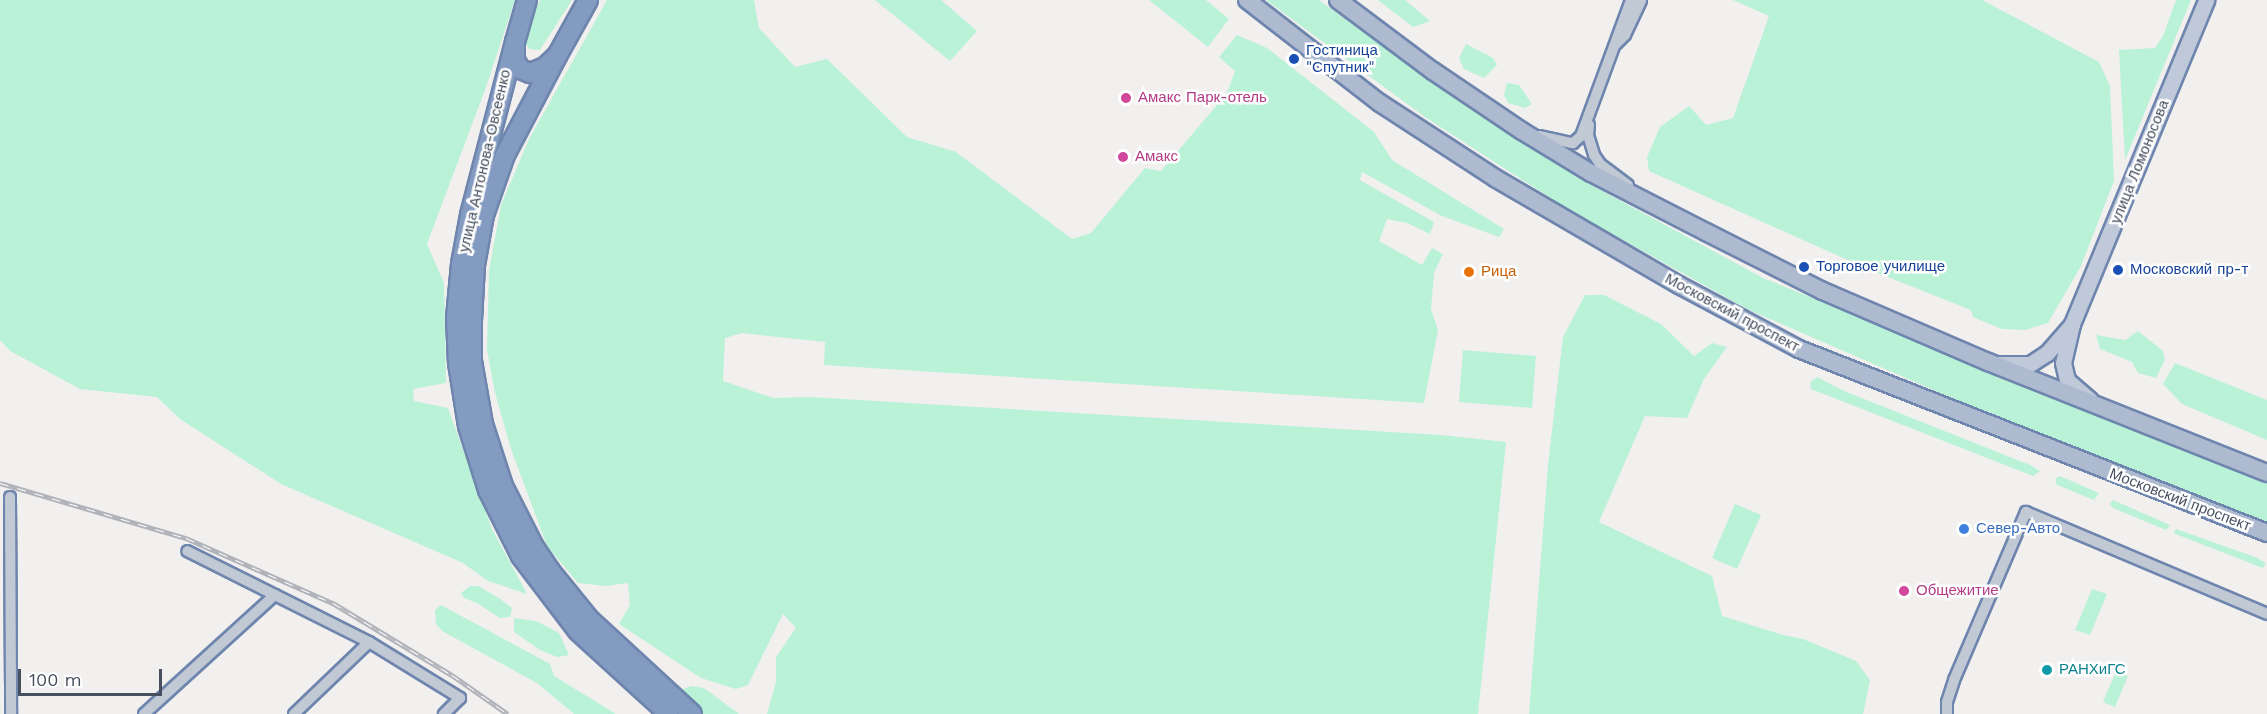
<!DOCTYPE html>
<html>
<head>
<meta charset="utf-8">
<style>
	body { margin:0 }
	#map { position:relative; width:2267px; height:714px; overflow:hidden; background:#f2efef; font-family:"Work Sans",sans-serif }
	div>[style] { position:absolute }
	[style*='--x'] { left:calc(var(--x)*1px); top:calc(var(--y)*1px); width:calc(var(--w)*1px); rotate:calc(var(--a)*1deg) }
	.green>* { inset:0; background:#baf2d7 }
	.roads { filter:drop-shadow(2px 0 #6e85ad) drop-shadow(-2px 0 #6e85ad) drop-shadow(0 2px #6e85ad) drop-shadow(0 -2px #6e85ad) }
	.street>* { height:10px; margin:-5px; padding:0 5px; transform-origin:5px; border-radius:5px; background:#c1c9d5 }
	.secondary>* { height:15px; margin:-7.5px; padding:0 7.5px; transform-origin:7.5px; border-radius:7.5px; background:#c0c9d9 }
	.primary>* { height:16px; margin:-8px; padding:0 8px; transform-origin:8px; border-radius:8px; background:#adbad0 }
	.highway>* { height:18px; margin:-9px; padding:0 9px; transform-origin:9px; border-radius:9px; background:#839ac1 }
	.rail>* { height:5px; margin-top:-2.5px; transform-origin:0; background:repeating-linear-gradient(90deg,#fff 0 9px,#b0b3ba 0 18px); box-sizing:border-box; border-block:2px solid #b0b3ba }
	.dots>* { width:16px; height:16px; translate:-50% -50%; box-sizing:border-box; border:3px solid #fff; border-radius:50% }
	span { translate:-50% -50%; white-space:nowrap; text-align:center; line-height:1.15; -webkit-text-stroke:5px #fff; paint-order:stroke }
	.transit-label { font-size:15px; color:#164399 }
	.left { translate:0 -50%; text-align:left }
	.hotel-label { font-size:15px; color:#b23c85 }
	.street-label { font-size:15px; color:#464f5e }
	.food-label { font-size:15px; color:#c56008 }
	.shop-label { font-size:15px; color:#366cbe }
	.culture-label { font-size:15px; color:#0d838f }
	.scale { position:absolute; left:18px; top:669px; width:144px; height:27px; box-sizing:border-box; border:3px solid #464f5e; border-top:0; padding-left:8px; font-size:18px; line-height:21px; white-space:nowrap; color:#464f5e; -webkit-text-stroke:4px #fff; paint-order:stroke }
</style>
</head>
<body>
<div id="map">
	<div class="green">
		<i style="clip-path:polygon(0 0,515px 0,485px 90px,427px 244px,444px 283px,446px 383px,413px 389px,414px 401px,448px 408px,492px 529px,527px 594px,488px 581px,463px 563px,281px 484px,180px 419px,157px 397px,80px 389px,10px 351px,0 340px)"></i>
		<i style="clip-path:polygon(540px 0,572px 0,540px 50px,530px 49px,525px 44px,526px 35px)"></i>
		<i style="clip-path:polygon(607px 0,754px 0,759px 28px,795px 67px,827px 59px,907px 137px,956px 152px,1072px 239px,1091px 233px,1145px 168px,1161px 171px,1227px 93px,1235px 71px,1219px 57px,1237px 35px,1267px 48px,1374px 132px,1392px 160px,1504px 229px,1499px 237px,1442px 216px,1362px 172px,1360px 180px,1434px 222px,1430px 234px,1407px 223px,1387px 219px,1379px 241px,1422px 265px,1432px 248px,1443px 254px,1434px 273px,1431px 309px,1438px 330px,1424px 403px,824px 365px,825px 342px,742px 333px,725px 338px,723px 381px,773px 398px,810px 397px,1441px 435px,1506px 442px,1478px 714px,767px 714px,776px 682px,776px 657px,796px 628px,783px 614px,748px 685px,736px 689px,701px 678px,619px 624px,630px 605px,628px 583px,605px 586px,578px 583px,547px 546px,511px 449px,495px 393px,487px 350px,489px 271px,501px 205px,529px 139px)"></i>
		<i style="clip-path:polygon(875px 0,941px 0,977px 31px,950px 61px)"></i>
		<i style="clip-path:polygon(1149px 0,1206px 0,1229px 19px,1208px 47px)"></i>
		<i style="clip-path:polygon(1266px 0,1319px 0,1451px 96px,1518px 140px,1584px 181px,1763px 278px,2267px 480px,2267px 522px,1975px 408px,1747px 309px,1571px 211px,1510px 172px,1425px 117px)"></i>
		<i style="clip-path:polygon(1378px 0,1405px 0,1430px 21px,1413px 27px)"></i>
		<i style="clip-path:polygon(1733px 0,1982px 0,2099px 62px,2110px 86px,2114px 181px,2081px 266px,2048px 323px,2025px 330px,2002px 329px,1973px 317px,1971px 310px,1870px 270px,1649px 171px,1647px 157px,1660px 127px,1689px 106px,1706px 125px,1733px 118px,1769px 16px)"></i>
		<i style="clip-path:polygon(2176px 0,2191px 0,2125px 160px,2119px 50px,2155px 48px,2163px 36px)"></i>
		<i style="clip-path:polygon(1466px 44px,1493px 58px,1497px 65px,1484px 78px,1464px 69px,1459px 58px)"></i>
		<i style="clip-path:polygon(1507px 83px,1519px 85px,1532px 104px,1525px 108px,1508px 103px,1504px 95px)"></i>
		<i style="clip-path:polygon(1585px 295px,1604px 295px,1661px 324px,1694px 356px,1712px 343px,1727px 347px,1704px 379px,1687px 418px,1645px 416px,1599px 522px,1712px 576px,1722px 616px,1783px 635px,1803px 639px,1856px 661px,1870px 680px,1863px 714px,1529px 714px,1548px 465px,1563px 337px)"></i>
		<i style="clip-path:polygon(2138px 331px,2163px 351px,2165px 360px,2156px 378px,2138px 373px,2132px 362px,2100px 349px,2096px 335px,2125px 340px)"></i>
		<i style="clip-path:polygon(1463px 350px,1536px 356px,1532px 408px,1459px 402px)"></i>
		<i style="clip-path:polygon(2175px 363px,2267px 400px,2267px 440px,2182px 404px,2163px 384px)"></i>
		<i style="clip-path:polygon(1817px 377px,1844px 391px,2030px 465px,2040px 471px,2033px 476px,1811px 389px,1810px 382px)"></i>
		<i style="clip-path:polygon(2060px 476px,2099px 493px,2094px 500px,2057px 485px,2055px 479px)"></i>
		<i style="clip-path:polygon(2113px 500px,2170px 525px,2166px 530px,2113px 508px,2110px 504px)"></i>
		<i style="clip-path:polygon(1735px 504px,1761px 515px,1737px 569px,1712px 558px)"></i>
		<i style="clip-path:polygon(2176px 529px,2255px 557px,2266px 563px,2263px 568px,2173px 533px)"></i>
		<i style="clip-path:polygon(470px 586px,478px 586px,499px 598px,512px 608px,510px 617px,500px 618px,477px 603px,464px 598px,461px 593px)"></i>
		<i style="clip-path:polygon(2092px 589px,2107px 594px,2090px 635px,2075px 630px)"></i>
		<i style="clip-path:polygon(441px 605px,550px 664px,554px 676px,616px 714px,574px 714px,537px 683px,442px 631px,436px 624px,435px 610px)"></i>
		<i style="clip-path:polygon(514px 618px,536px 621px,559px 633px,569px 655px,557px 657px,540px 650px,514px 632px)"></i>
		<i style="clip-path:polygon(2116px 671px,2128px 676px,2115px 707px,2103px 702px)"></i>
		<i style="clip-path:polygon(691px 686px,704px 688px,739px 714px,702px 714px,676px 692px)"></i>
	</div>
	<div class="roads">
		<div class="street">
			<i style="--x:1616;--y:44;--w:13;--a:-45"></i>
			<i style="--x:1625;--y:35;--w:38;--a:-65"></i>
			<i style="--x:1589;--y:125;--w:10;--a:96"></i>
			<i style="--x:1588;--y:135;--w:21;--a:73"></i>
			<i style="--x:1594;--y:155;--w:11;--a:56"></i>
			<i style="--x:1600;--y:164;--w:35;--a:37"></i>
			<i style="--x:1539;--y:136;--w:35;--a:12"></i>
			<i style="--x:1573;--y:143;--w:11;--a:-41"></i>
			<i style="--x:1581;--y:136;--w:145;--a:-69.8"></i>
			<i style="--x:10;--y:497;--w:217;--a:89.7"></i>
			<i style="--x:275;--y:595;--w:105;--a:26.6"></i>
			<i style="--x:369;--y:642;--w:107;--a:31.6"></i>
			<i style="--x:460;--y:698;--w:23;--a:135"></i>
			<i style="--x:144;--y:714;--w:177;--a:-42.3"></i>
			<i style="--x:275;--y:595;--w:98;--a:-153.4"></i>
			<i style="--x:294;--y:714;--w:104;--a:-43.8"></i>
			<i style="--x:1947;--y:714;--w:12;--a:-90"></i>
			<i style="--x:1947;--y:702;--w:23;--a:-72"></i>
			<i style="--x:1954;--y:680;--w:183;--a:-66.8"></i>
			<i style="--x:2026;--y:512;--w:262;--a:22.9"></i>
		</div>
		<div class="secondary">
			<i style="--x:1999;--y:364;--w:31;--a:0"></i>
			<i style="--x:2030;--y:364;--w:20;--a:-33"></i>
			<i style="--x:2047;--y:353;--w:38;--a:-49"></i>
			<i style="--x:2090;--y:400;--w:30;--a:-139"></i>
			<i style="--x:2067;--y:380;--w:17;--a:-103"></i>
			<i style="--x:2063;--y:363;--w:40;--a:-77"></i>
			<i style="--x:2072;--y:324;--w:351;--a:-67.5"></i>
		</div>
		<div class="primary">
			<i style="--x:1247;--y:0;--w:168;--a:37.8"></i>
			<i style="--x:1380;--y:103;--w:137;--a:33.1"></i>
			<i style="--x:1495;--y:178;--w:213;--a:30.2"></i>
			<i style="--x:1679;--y:285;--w:136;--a:28.1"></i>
			<i style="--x:1799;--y:349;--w:503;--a:21.46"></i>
			<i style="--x:1338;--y:0;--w:119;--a:36.8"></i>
			<i style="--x:1433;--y:71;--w:107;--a:34"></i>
			<i style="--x:1522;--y:131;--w:81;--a:31.3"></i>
			<i style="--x:1591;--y:173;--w:129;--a:27.2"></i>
			<i style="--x:1706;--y:232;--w:131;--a:26.8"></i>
			<i style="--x:1823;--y:291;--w:180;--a:23.3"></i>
			<i style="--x:1988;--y:362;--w:300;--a:21.7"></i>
		</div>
		<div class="highway">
			<i style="--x:527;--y:0;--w:44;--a:105.9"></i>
			<i style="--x:515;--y:42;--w:18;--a:90"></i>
			<i style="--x:515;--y:60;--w:10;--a:61"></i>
			<i style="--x:520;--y:69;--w:11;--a:22"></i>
			<i style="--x:530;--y:73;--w:16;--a:-22"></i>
			<i style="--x:545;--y:67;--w:16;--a:-43"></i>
			<i style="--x:557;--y:56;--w:64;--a:-61"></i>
			<i style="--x:515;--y:42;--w:179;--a:104.6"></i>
			<i style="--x:470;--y:215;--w:50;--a:100.4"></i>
			<i style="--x:461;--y:264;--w:54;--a:95.3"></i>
			<i style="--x:456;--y:318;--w:45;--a:87.5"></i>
			<i style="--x:458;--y:363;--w:64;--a:81"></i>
			<i style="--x:468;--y:426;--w:67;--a:72.6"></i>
			<i style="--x:488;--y:490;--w:74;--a:63.4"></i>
			<i style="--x:521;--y:556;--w:94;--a:52.8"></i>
			<i style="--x:578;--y:631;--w:123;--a:42.4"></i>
			<i style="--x:557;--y:56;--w:112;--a:117.7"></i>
			<i style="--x:505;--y:155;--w:64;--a:109.3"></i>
			<i style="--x:484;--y:215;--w:51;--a:100.2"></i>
			<i style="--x:475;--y:265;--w:55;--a:93.1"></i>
			<i style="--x:472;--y:320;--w:41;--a:90"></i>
			<i style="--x:472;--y:361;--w:64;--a:80.1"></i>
			<i style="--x:483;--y:424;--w:65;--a:72.1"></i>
			<i style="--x:503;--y:486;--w:68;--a:63.1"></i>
			<i style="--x:534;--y:547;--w:29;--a:56"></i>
			<i style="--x:550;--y:571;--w:62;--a:50.9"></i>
			<i style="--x:589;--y:619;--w:140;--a:42.7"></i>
		</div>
	</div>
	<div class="rail">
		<i style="--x:0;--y:483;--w:194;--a:16.5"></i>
		<i style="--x:186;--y:538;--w:161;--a:23.9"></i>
		<i style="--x:333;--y:603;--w:139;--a:31.2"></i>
		<i style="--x:452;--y:675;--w:68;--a:34.9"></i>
	</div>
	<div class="dots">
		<i style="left:1294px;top:59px;background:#1a4fb4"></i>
		<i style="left:1126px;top:98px;background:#d1479c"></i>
		<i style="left:1123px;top:157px;background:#d1479c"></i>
		<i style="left:1804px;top:267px;background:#1a4fb4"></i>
		<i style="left:2118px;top:270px;background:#1a4fb4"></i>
		<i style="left:1469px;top:272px;background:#e8710a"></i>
		<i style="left:1964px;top:529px;background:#3f7fe0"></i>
		<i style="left:1904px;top:591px;background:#d1479c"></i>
		<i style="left:2047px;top:670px;background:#0f9aa8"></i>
	</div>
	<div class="transit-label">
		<span class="left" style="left:1306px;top:59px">Гостиница<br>"Спутник"</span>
		<span class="left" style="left:1816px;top:267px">Торговое училище</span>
		<span class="left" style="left:2130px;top:270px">Московский пр-т</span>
	</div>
	<div class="hotel-label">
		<span class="left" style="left:1138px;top:98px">Амакс Парк-отель</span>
		<span class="left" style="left:1135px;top:157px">Амакс</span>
		<span class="left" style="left:1916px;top:591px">Общежитие</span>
	</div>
	<div class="street-label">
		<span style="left:485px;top:161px;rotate:-77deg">улица Антонова-Овсеенко</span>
		<span style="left:2140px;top:162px;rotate:-68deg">улица Ломоносова</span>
		<span style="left:1732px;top:313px;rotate:28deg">Московский проспект</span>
		<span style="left:2180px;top:500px;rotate:21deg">Московский проспект</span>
	</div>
	<div class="food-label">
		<span class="left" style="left:1481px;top:272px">Рица</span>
	</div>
	<div class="shop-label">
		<span class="left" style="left:1976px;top:529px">Север-Авто</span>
	</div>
	<div class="culture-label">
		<span class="left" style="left:2059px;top:670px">РАНХиГС</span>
	</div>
	<div class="scale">100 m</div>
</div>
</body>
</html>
